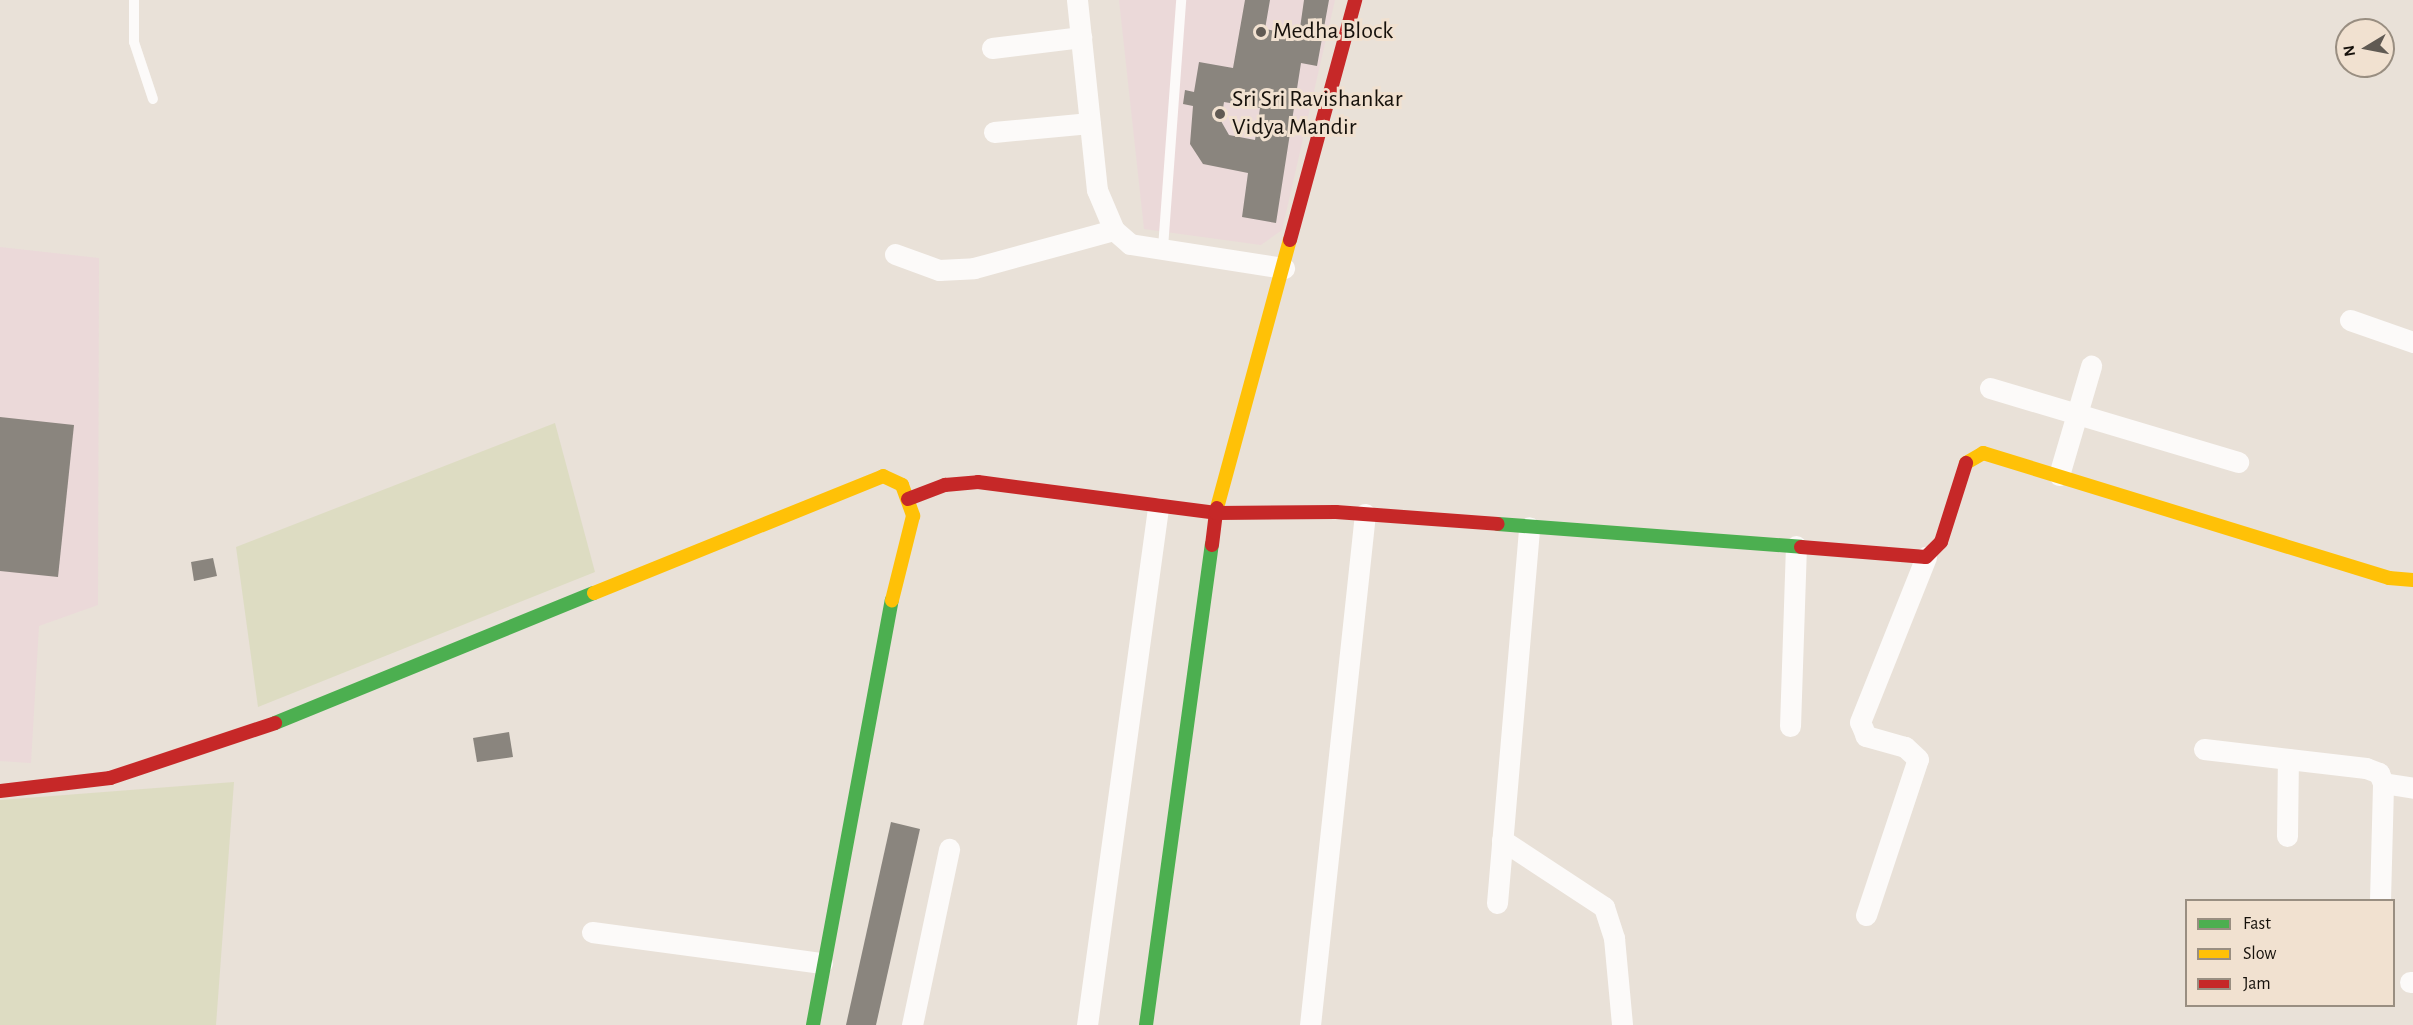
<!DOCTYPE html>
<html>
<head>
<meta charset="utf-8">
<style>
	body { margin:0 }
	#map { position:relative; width:2413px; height:1025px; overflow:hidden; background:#e9e1d8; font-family:"Alegreya Sans",sans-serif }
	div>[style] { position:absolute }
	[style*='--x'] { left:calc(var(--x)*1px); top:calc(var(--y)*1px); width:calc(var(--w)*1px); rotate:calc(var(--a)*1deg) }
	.education>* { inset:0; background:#ebd9d9 }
	.green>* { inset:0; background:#dddcc2 }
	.building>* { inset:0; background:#8a857e }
	.lane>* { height:10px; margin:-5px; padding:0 5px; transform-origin:5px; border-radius:5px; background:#fcfaf9 }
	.street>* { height:21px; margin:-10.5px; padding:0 10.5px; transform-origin:10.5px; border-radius:10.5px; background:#fcfaf9 }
	.fast>* { height:14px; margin:-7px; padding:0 7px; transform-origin:7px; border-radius:7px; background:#4caf50 }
	.slow>* { height:14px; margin:-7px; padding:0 7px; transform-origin:7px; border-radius:7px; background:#ffc107 }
	.jam>* { height:14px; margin:-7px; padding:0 7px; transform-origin:7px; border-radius:7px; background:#c62828 }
	.dots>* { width:16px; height:16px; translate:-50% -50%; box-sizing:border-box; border:3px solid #f1e1d0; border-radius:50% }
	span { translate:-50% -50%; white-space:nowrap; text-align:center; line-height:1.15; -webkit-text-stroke:6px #f1e1d0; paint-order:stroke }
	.poi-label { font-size:24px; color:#16110b }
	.left { translate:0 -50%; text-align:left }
	.legend { position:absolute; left:2185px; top:899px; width:210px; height:108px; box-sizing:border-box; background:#f1e1d0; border:2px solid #998e81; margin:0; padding:8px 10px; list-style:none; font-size:18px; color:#16110b }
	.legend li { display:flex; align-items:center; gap:12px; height:30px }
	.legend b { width:30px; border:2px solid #998e81 }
	.north { position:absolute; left:2335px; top:18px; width:60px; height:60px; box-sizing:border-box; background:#f1e1d0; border:2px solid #998e81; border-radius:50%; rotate:260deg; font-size:16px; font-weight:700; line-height:24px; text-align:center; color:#16110b }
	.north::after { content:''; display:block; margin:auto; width:21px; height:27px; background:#605a53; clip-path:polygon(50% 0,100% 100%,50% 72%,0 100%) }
</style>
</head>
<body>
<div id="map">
	<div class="education">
		<i style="clip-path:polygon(1119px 0,1335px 0,1282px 230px,1261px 245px,1144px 229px)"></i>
		<i style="clip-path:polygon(0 247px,99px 258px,98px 605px,39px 626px,31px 763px,0 761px)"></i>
	</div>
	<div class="green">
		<i style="clip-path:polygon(555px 423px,595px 572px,258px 707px,236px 547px)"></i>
		<i style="clip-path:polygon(234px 782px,216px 1025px,0 1025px,0 800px)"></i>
	</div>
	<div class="building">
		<i style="clip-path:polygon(evenodd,1245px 0,1270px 0,1265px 29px,1299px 35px,1304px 0,1329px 0,1317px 66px,1301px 63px,1276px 223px,1242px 217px,1248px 173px,1203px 164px,1190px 144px,1193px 106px,1183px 104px,1185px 90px,1194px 92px,1199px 62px,1233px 68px,1245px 0,1224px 102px,1260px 108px,1255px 140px,1229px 135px,1221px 121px,1224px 102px)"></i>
		<i style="clip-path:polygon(0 417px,74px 425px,58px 577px,0 571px)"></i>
		<i style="clip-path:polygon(213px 558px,217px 576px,194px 581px,191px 562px)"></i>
		<i style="clip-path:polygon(509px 732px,513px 757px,477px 762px,473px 738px)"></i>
		<i style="clip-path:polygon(891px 822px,920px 829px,876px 1025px,846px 1025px)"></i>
	</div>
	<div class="lane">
		<i style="--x:134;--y:0;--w:42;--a:90"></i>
		<i style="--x:134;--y:42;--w:60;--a:71.6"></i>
		<i style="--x:1163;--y:248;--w:249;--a:-85.8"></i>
	</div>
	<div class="street">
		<i style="--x:1077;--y:0;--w:191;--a:84"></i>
		<i style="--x:1097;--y:190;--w:43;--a:67"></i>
		<i style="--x:1114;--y:230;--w:21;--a:41"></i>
		<i style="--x:1130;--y:244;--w:156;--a:8.9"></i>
		<i style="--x:992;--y:48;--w:90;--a:-7"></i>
		<i style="--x:994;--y:132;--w:96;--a:-5.4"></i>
		<i style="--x:895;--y:254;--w:47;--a:20"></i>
		<i style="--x:939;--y:270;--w:35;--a:-3"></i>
		<i style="--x:974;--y:268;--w:145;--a:-15.2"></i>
		<i style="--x:2350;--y:320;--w:67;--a:19.2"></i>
		<i style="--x:1990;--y:388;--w:259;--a:16.6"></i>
		<i style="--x:2059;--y:475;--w:114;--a:-73.6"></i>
		<i style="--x:1790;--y:726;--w:180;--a:-88.1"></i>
		<i style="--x:2204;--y:749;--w:163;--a:6.7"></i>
		<i style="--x:2366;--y:768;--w:14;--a:21"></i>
		<i style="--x:2379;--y:773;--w:11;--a:68"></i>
		<i style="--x:2383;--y:783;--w:30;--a:9"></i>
		<i style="--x:2287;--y:836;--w:77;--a:-89.3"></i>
		<i style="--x:1502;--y:840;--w:122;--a:33.3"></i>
		<i style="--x:1604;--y:907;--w:33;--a:72"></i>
		<i style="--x:1614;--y:938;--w:87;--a:84.7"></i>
		<i style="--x:2380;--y:900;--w:117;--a:-88.5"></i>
		<i style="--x:1497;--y:903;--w:377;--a:-85.1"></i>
		<i style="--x:1866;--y:915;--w:164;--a:-71.6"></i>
		<i style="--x:1918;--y:759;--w:18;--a:-137"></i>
		<i style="--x:1905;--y:747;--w:41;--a:-164.2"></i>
		<i style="--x:1866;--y:736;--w:15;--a:-113"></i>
		<i style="--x:1860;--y:722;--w:178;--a:-68.2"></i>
		<i style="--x:592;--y:932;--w:232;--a:7.7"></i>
		<i style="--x:2410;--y:982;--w:3;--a:0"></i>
		<i style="--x:912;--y:1025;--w:180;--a:-78.1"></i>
		<i style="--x:1087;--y:1025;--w:522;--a:-82.18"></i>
		<i style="--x:1310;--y:1025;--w:514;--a:-83.86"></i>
	</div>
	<div class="fast">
		<i style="--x:1498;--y:524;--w:304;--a:4.3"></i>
		<i style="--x:275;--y:723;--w:344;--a:-22.2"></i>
		<i style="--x:813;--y:1025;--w:432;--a:-79.5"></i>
		<i style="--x:1146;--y:1025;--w:485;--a:-82.2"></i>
	</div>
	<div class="slow">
		<i style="--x:1966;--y:463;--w:20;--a:-30"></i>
		<i style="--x:1983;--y:453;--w:425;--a:17.1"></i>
		<i style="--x:2389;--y:578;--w:24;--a:5"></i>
		<i style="--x:1217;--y:508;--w:278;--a:-74.8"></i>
		<i style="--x:594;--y:593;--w:312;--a:-22"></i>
		<i style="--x:883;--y:476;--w:21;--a:25"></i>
		<i style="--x:902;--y:485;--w:33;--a:70"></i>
		<i style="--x:913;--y:516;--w:87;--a:104"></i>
	</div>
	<div class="jam">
		<i style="--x:1290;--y:240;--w:249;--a:-74.8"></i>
		<i style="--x:908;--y:499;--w:40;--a:-21"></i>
		<i style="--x:945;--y:485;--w:33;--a:-5"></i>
		<i style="--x:978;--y:482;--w:240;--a:7.4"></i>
		<i style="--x:1216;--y:513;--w:5;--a:-79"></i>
		<i style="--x:1212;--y:545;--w:32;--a:-83"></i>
		<i style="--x:1216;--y:513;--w:120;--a:-0.5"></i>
		<i style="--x:1336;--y:512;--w:162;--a:4.2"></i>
		<i style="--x:1801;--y:547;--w:125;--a:4.6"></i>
		<i style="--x:1926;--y:557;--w:21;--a:-45"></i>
		<i style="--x:1941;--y:542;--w:83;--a:-72.4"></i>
		<i style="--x:0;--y:791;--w:111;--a:-6.7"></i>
		<i style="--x:110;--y:778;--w:174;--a:-18.4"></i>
	</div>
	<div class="dots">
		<i style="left:1261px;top:32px;background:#605a53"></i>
		<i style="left:1220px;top:114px;background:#605a53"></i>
	</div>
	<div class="poi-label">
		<span class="left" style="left:1273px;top:32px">Medha Block</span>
		<span class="left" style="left:1232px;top:114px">Sri Sri Ravishankar<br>Vidya Mandir</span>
	</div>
	<ul class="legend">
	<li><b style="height:8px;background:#4caf50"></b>Fast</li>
	<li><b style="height:8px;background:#ffc107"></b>Slow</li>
	<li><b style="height:8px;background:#c62828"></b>Jam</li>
	</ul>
	<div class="north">N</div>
</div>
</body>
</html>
